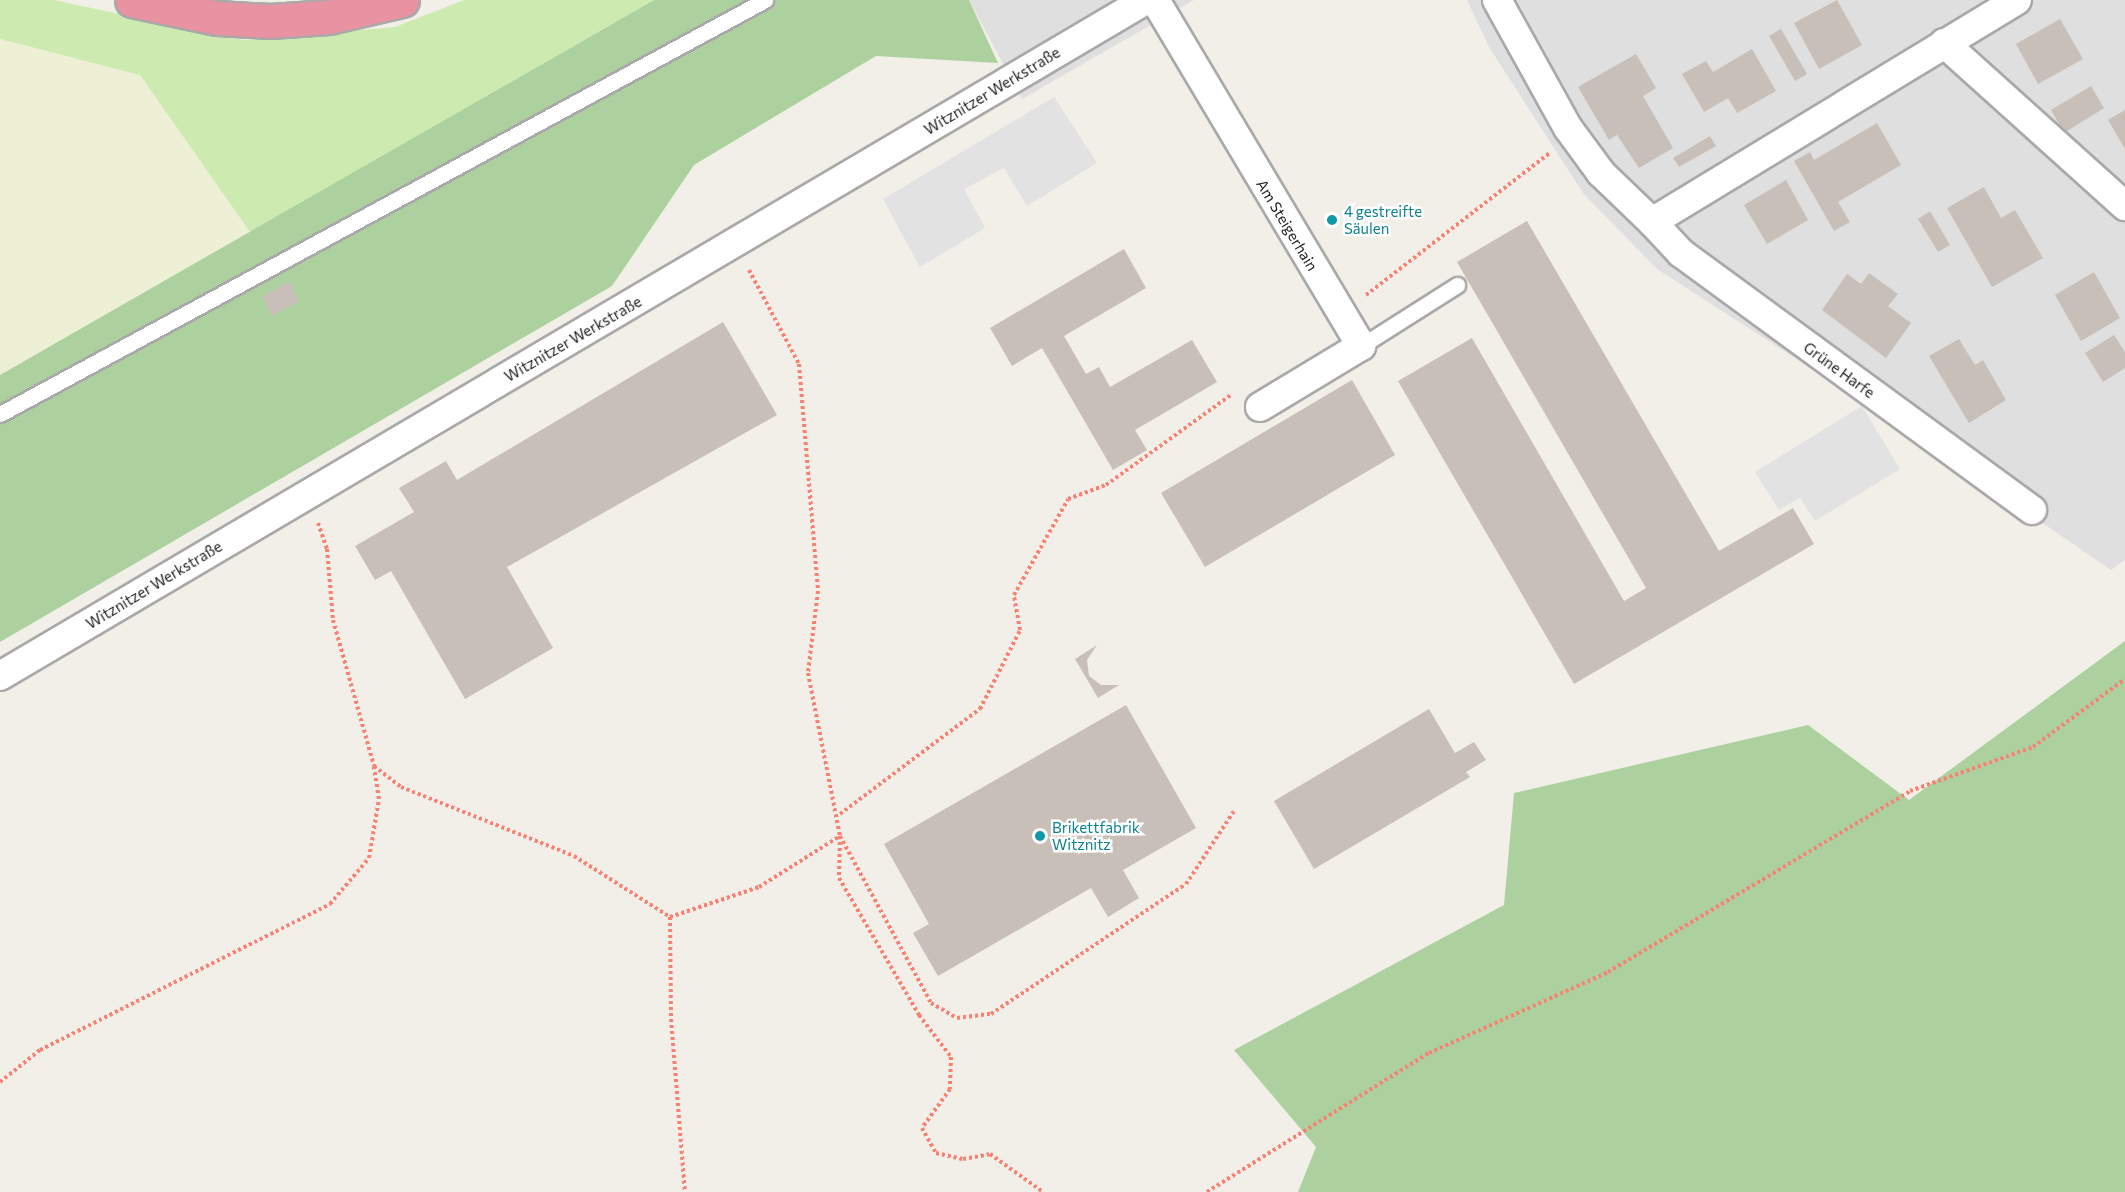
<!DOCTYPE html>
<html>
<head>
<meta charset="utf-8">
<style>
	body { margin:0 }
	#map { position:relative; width:2125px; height:1192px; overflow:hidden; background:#f2efe9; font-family:Commissioner,sans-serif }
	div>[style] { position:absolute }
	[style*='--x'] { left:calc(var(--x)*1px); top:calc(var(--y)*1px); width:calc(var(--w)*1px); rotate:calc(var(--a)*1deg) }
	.residential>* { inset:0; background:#e0dfdf }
	.farmland>* { inset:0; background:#eef0d5 }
	.grass>* { inset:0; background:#cdebb0 }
	.forest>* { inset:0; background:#add19e }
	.parking>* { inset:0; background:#e2e2e2 }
	.building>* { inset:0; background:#c7bfb8 }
	.path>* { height:4px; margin-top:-2px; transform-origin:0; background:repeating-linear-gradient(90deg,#fa8072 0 3px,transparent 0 6px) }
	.roads { filter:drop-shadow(2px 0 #a9a9a9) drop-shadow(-2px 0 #a9a9a9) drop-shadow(0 2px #a9a9a9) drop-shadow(0 -2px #a9a9a9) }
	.lane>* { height:15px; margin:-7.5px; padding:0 7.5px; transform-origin:7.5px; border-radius:7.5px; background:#fff }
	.street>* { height:28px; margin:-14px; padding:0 14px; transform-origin:14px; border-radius:14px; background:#fff }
	.highway>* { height:33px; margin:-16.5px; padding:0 16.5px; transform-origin:16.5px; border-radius:16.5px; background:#e892a2 }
	.dots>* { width:16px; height:16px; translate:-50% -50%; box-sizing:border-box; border:3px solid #fff; border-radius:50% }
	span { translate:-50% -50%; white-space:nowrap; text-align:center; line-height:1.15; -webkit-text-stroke:5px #fff; paint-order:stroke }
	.street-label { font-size:15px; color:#222 }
	.culture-label { font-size:15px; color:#0d838f }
	.left { translate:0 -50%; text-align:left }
</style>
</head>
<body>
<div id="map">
	<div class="residential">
		<i style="clip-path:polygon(969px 0,1194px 0,1022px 99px)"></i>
		<i style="clip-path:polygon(1467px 0,2125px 0,2125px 560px,2111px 570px,1919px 438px,1657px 269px,1583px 193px,1489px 47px)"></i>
	</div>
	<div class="farmland">
		<i style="clip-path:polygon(0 39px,140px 75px,250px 232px,0 375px)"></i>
	</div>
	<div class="grass">
		<i style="clip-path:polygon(0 0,54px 0,243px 40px,395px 27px,464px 0,654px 0,250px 232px,140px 75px,0 39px)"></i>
	</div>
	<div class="forest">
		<i style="clip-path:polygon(654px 0,969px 0,998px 63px,876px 56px,694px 165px,612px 286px,0 642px,0 375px)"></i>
		<i style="clip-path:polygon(2125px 641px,2125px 1192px,1298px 1192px,1316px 1147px,1234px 1050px,1504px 905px,1514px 793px,1808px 725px,1909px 800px)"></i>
	</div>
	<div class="parking">
		<i style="clip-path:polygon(1054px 97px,1097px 163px,1027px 206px,1004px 168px,964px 189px,985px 228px,920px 267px,883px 199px)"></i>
		<i style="clip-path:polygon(1862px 406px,1900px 469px,1815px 521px,1800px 498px,1779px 510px,1755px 472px)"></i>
	</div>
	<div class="building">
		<i style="clip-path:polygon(1837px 0,1862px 45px,1819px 69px,1794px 23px)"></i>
		<i style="clip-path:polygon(2060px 19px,2083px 59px,2038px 84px,2016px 44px)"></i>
		<i style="clip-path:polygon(1781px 29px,1807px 74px,1795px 81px,1769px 36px)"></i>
		<i style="clip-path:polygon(1752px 49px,1776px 91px,1737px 113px,1728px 98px,1704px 112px,1682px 74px,1706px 61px,1713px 72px)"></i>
		<i style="clip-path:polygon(1636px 54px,1656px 88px,1643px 96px,1673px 148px,1639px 168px,1617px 135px,1609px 140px,1578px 87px)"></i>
		<i style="clip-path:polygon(2091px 86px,2104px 108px,2064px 133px,2051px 110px)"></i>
		<i style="clip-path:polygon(2125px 110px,2125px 149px,2108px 120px)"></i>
		<i style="clip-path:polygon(1877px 123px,1901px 165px,1838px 202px,1850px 222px,1834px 231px,1794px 161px,1810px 152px,1814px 160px)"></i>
		<i style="clip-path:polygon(1710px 136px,1716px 146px,1679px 167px,1673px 158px)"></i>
		<i style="clip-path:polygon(1786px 180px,1808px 220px,1767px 244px,1744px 205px)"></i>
		<i style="clip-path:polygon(1984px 187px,2001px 218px,2015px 210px,2043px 258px,1992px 287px,1947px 208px)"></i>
		<i style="clip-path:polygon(1930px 211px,1950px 245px,1938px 252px,1918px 219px)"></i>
		<i style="clip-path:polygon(1527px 221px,1719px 551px,1793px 508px,1814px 544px,1574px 684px,1398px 381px,1472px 338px,1624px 601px,1646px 588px,1457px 262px)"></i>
		<i style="clip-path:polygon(1124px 249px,1146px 288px,1064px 336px,1086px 374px,1099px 367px,1110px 387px,1192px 340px,1217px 382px,1135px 430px,1147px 450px,1113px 470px,1042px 348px,1012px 366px,990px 328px)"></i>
		<i style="clip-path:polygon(2094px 272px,2120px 318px,2081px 341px,2055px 295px)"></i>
		<i style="clip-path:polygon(1869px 273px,1898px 294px,1888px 306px,1911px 323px,1886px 358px,1822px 310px,1847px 274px,1861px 284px)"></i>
		<i style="clip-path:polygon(289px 281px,299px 301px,272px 316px,262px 297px)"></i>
		<i style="clip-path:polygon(723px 322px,777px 415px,507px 567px,553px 648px,465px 699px,391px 571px,375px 580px,355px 546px,414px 512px,399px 488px,446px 461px,457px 480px)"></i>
		<i style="clip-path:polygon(2114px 335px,2125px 352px,2125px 368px,2103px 382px,2085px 353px)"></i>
		<i style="clip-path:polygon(1959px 339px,1975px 365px,1983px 360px,2006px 400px,1969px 423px,1929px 356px)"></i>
		<i style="clip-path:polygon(1352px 380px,1395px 455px,1205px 567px,1161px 493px)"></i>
		<i style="clip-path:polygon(1097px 645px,1087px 660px,1089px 676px,1101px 685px,1119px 685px,1098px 698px,1075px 659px)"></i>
		<i style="clip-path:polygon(1126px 705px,1196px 828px,1123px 870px,1139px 898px,1108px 917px,1091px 888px,938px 976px,913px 933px,929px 924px,884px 844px)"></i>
		<i style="clip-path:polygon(1429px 709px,1455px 753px,1474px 742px,1486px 760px,1466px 772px,1470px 777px,1314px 869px,1274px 801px)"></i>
	</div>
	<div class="path">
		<i style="--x:749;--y:270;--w:106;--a:62"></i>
		<i style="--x:799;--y:364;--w:228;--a:85.2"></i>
		<i style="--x:818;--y:591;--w:83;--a:97"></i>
		<i style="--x:808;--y:673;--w:166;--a:78.9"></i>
		<i style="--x:840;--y:836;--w:190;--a:61.4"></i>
		<i style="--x:931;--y:1003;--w:30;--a:30"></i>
		<i style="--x:957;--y:1018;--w:34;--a:-7"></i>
		<i style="--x:991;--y:1014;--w:234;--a:-33.7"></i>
		<i style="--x:1186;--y:884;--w:87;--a:-56.7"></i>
		<i style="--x:1366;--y:295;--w:232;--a:-37.7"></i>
		<i style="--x:318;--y:523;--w:28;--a:71"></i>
		<i style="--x:327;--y:549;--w:71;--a:85.2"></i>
		<i style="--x:333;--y:620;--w:152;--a:74.3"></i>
		<i style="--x:374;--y:766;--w:34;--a:38"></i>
		<i style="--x:401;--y:787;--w:186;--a:21.7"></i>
		<i style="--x:574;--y:856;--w:114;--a:32.4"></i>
		<i style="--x:670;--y:917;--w:102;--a:89.4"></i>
		<i style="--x:671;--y:1019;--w:174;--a:85.4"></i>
		<i style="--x:840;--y:814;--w:175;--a:-36.9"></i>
		<i style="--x:980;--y:709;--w:89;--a:-63.1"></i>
		<i style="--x:1020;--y:630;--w:36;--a:-100"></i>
		<i style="--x:1014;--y:595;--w:110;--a:-60.6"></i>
		<i style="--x:1068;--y:499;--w:40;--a:-20.2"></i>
		<i style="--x:1106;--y:485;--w:155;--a:-35.8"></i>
		<i style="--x:840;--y:836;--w:42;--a:91.4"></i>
		<i style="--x:839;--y:878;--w:159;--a:59.7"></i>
		<i style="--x:919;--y:1015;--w:53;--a:52.7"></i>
		<i style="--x:951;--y:1057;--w:32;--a:92"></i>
		<i style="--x:950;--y:1089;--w:48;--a:125.7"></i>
		<i style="--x:922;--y:1128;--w:29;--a:61"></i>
		<i style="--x:936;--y:1153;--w:28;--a:13"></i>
		<i style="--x:963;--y:1159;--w:27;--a:-10"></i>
		<i style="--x:990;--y:1154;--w:65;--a:35.6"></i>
		<i style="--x:670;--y:917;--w:94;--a:-18.6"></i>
		<i style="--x:759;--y:887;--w:96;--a:-32.2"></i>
		<i style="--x:0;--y:1082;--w:51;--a:-38.7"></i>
		<i style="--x:40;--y:1050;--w:325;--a:-26.7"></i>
		<i style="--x:330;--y:904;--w:60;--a:-49.7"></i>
		<i style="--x:369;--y:858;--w:60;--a:-80.4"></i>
		<i style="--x:379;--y:799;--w:33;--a:-99"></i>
		<i style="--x:1207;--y:1192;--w:262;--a:-32.1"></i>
		<i style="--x:1429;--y:1053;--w:196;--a:-24.3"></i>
		<i style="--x:1608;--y:972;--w:352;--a:-30.9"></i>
		<i style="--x:1910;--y:791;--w:131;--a:-19.7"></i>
		<i style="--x:2033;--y:747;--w:114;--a:-36.5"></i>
	</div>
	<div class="roads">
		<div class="lane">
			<i style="--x:1361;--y:346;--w:114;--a:-32.4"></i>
			<i style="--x:0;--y:414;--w:870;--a:-28.42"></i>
		</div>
		<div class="street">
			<i style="--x:1155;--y:0;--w:403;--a:59.2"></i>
			<i style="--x:1361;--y:346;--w:118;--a:148.9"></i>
			<i style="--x:1497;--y:0;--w:146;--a:61"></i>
			<i style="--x:1568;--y:128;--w:56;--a:53.7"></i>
			<i style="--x:1601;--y:173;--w:71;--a:43.9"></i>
			<i style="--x:1652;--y:222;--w:427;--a:-31.3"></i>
			<i style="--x:1944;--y:43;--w:244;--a:42"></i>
			<i style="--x:1652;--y:222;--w:42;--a:46.9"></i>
			<i style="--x:1681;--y:253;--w:435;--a:36.2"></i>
			<i style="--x:0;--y:676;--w:1331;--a:-30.54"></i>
		</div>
		<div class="highway">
			<i style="--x:132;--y:0;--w:87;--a:12"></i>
			<i style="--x:217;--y:18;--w:53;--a:3.2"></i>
			<i style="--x:270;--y:21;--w:59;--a:-3.9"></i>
			<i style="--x:329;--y:17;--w:75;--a:-13.1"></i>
		</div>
	</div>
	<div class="dots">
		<i style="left:1332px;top:220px;background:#0f9aa8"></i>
		<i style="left:1040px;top:836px;background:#0f9aa8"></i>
	</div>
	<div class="street-label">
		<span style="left:992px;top:91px;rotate:-31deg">Witznitzer Werkstraße</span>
		<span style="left:1287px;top:225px;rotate:59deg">Am Steigerhain</span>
		<span style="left:573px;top:339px;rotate:-30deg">Witznitzer Werkstraße</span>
		<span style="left:1839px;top:370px;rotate:36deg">Grüne Harfe</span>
		<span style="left:154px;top:585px;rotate:-31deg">Witznitzer Werkstraße</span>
	</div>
	<div class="culture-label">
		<span class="left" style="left:1344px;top:220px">4 gestreifte<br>Säulen</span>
		<span class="left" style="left:1052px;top:836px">Brikettfabrik<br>Witznitz</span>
	</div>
</div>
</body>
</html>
